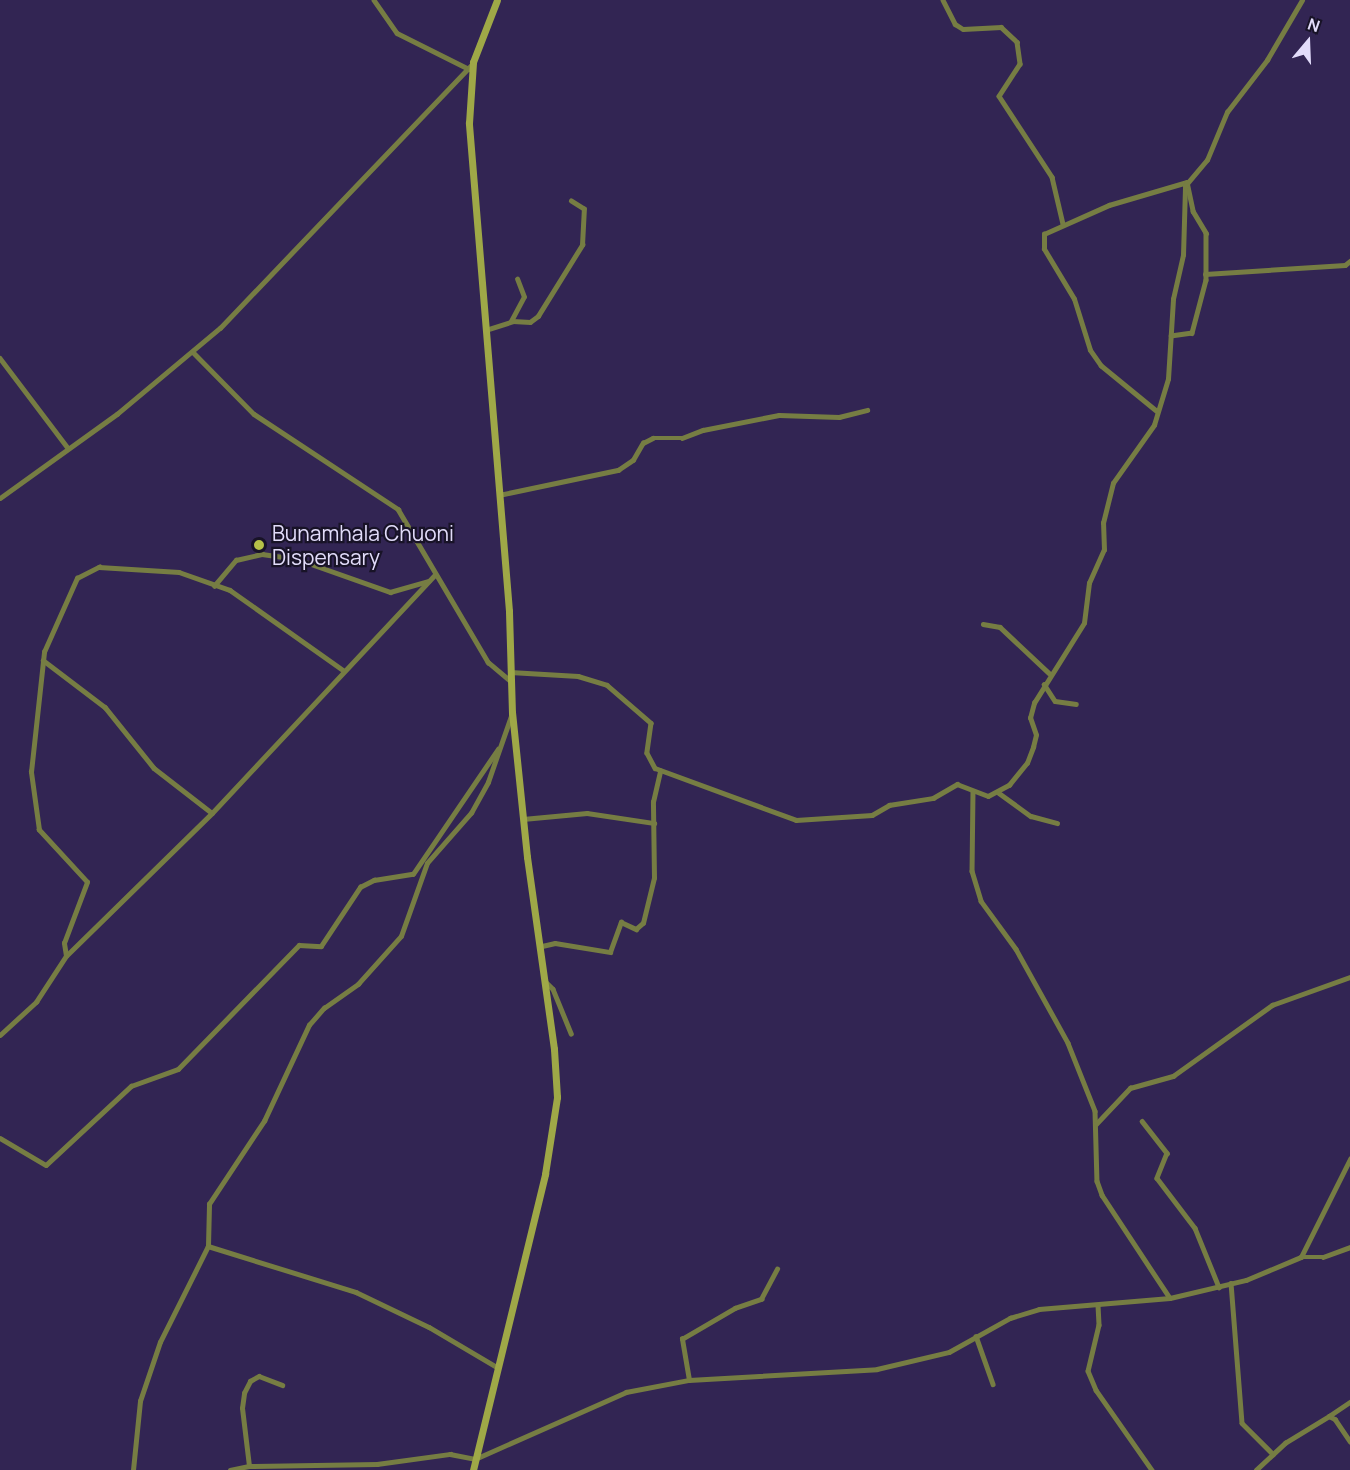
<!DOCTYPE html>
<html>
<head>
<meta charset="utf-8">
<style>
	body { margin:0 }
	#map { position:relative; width:1350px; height:1470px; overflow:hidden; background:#322553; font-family:Manrope,sans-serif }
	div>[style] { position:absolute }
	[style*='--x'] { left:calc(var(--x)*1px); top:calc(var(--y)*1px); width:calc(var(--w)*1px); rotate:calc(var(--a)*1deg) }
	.street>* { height:4.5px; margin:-2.25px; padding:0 2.25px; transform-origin:2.25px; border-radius:2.25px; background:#767d43 }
	.secondary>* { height:7px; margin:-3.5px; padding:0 3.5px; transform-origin:3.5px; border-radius:3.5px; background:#9fa847 }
	.dots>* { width:16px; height:16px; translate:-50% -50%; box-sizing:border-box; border:3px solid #181327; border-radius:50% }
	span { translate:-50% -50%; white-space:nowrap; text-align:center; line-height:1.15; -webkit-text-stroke:4.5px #181327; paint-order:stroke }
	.poi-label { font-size:21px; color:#e2dcfa }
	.left { translate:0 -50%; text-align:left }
	.north { position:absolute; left:1278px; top:12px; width:60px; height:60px; -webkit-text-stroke:4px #181327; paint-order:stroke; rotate:19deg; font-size:16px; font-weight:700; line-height:24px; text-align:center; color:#e2dcfa }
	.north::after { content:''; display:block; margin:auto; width:21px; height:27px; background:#e2dcfa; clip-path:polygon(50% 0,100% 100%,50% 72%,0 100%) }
</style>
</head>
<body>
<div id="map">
	<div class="street">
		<i style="--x:374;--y:0;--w:40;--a:55.1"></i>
		<i style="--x:397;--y:33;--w:80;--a:26.6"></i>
		<i style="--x:943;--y:0;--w:27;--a:63"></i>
		<i style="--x:955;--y:24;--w:9;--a:32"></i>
		<i style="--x:963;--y:29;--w:38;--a:-3"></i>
		<i style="--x:1001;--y:27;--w:22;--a:43"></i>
		<i style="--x:1017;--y:42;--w:22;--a:82"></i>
		<i style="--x:1020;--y:64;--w:38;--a:123"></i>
		<i style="--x:999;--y:96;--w:97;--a:56.8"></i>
		<i style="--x:1052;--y:177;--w:48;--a:76.8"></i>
		<i style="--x:1205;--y:274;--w:140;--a:-3.7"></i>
		<i style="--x:1345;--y:265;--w:6;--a:-39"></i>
		<i style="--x:511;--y:321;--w:27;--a:-62"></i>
		<i style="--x:524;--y:297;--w:19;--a:-111"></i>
		<i style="--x:486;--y:330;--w:28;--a:-18"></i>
		<i style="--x:513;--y:321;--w:17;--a:3"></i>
		<i style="--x:530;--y:322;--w:10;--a:-37"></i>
		<i style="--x:538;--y:316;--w:84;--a:-58.2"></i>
		<i style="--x:582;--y:245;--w:36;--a:-87"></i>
		<i style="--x:584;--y:209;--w:15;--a:-148"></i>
		<i style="--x:193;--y:352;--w:87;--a:45.5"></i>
		<i style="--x:254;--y:414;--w:173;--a:33.4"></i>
		<i style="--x:398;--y:509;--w:178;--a:59.5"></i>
		<i style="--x:488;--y:662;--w:30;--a:40"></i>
		<i style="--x:0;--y:358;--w:113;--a:52.9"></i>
		<i style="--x:1156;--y:411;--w:71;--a:-140.7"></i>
		<i style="--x:1101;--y:366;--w:19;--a:-125"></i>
		<i style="--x:1090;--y:350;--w:53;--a:-107.4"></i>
		<i style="--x:1074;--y:299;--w:58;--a:-121"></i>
		<i style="--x:1044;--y:249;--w:15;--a:-90"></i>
		<i style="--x:1044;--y:234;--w:71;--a:-24"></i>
		<i style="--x:1109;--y:205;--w:81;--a:-16.4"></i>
		<i style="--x:1187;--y:182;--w:30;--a:78"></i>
		<i style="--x:1193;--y:211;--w:26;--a:59"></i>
		<i style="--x:1206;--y:233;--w:47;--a:90"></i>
		<i style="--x:1206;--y:280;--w:55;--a:104.8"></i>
		<i style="--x:1192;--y:333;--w:21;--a:172"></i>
		<i style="--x:499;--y:495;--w:122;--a:-11.9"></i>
		<i style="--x:618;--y:470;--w:18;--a:-34"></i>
		<i style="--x:633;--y:460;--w:20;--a:-60"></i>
		<i style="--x:643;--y:443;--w:11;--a:-27"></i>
		<i style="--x:653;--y:438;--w:29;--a:0"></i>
		<i style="--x:682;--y:438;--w:22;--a:-21"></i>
		<i style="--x:703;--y:430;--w:77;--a:-11.2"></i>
		<i style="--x:779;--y:415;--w:60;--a:1.9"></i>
		<i style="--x:839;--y:417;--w:29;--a:-14"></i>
		<i style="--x:0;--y:498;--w:144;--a:-35.7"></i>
		<i style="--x:117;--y:414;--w:134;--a:-39.9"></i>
		<i style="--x:220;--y:328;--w:365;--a:-46.3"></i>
		<i style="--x:214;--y:586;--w:34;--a:-50"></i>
		<i style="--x:236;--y:560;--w:27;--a:-13"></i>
		<i style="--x:262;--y:554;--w:35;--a:8"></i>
		<i style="--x:297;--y:559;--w:99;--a:19.5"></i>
		<i style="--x:390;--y:592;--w:40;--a:-16"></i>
		<i style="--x:983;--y:624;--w:17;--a:10"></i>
		<i style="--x:1000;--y:627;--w:67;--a:43.2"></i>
		<i style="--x:43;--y:660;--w:78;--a:37.2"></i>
		<i style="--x:105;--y:707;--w:78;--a:51.2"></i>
		<i style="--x:154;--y:768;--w:73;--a:37.8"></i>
		<i style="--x:510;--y:672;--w:68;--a:3.4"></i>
		<i style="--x:578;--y:676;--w:30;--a:17"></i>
		<i style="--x:607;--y:685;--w:58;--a:40.8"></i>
		<i style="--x:651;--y:723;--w:30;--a:98"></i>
		<i style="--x:647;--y:753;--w:17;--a:62"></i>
		<i style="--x:655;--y:768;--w:150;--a:20.2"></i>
		<i style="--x:796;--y:820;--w:76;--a:-3.8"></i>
		<i style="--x:872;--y:815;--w:20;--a:-30"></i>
		<i style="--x:889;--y:805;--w:45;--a:-9"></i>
		<i style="--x:933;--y:798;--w:28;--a:-30"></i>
		<i style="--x:957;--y:784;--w:33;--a:21"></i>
		<i style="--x:988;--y:796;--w:24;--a:-28"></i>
		<i style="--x:1009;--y:785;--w:28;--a:-51"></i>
		<i style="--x:1027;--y:763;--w:17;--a:-69"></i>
		<i style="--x:1033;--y:747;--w:12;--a:-76"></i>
		<i style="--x:1036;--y:735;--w:18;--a:-109"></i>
		<i style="--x:1030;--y:718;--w:16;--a:-75"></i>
		<i style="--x:1034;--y:703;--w:94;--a:-58"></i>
		<i style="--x:1084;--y:623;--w:40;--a:-82.9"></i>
		<i style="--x:1089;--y:583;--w:36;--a:-66"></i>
		<i style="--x:1104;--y:550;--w:27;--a:-92"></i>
		<i style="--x:1103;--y:523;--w:41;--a:-76"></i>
		<i style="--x:1113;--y:483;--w:71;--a:-54.7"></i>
		<i style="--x:1154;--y:425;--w:48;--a:-73.1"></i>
		<i style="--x:1168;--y:379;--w:80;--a:-86.4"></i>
		<i style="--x:1173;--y:299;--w:45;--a:-77.2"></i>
		<i style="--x:1183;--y:255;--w:69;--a:-88.3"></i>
		<i style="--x:1185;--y:186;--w:34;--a:-50"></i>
		<i style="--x:1207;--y:160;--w:52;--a:-67.4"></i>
		<i style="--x:1227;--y:112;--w:66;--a:-52.4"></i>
		<i style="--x:1267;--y:60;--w:69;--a:-59.7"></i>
		<i style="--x:1044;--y:684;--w:20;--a:57"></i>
		<i style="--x:1055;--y:701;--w:21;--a:8"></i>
		<i style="--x:973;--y:791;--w:80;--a:90.7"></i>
		<i style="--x:972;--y:871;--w:31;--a:73"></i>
		<i style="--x:981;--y:901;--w:59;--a:53.9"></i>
		<i style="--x:1016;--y:949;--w:107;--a:61"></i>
		<i style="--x:1068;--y:1043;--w:73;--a:68.3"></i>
		<i style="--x:1095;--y:1111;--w:70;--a:88.4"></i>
		<i style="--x:1097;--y:1181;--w:15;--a:70"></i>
		<i style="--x:1102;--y:1195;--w:123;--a:56.6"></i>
		<i style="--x:999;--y:793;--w:39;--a:36"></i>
		<i style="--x:1031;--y:816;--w:27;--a:15"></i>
		<i style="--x:523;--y:819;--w:64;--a:-5.4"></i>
		<i style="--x:587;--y:813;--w:68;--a:8.5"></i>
		<i style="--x:542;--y:946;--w:13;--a:-13"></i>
		<i style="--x:555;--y:943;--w:56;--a:9.3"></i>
		<i style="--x:610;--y:952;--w:32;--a:-70"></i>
		<i style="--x:621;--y:922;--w:17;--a:25"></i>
		<i style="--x:636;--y:929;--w:9;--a:-41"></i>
		<i style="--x:643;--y:923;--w:46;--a:-76.3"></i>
		<i style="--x:654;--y:878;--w:76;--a:-90.8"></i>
		<i style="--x:653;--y:802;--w:32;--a:-77"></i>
		<i style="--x:66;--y:956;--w:13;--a:-99"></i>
		<i style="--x:64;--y:943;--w:65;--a:-69.3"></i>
		<i style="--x:87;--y:882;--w:71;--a:-132.7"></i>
		<i style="--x:39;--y:830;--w:59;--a:-97.9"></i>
		<i style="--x:31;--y:772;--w:121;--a:-83.8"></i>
		<i style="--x:44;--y:652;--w:81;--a:-66"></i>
		<i style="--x:77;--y:578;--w:25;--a:-27"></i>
		<i style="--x:99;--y:567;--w:80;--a:3.6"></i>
		<i style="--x:179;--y:572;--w:54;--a:19.4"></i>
		<i style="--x:230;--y:590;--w:138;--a:35.3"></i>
		<i style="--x:545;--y:981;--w:11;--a:45"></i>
		<i style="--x:553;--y:989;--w:48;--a:67.8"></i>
		<i style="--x:0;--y:1035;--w:49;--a:-42.5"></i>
		<i style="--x:36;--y:1002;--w:55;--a:-56.9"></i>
		<i style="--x:66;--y:956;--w:204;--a:-44.4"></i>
		<i style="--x:212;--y:813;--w:326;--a:-46.9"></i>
		<i style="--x:1142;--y:1121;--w:41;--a:52"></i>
		<i style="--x:1167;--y:1153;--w:27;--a:112"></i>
		<i style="--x:1157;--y:1178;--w:63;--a:52.8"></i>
		<i style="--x:1195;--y:1228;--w:64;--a:67.9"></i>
		<i style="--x:1096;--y:1124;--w:50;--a:-46.6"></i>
		<i style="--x:1130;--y:1088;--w:45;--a:-15.6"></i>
		<i style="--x:1173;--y:1076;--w:122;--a:-35.6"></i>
		<i style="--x:1272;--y:1005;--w:83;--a:-19.7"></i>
		<i style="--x:0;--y:1138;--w:53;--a:30.4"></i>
		<i style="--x:46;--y:1165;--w:116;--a:-42.9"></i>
		<i style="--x:131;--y:1086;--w:50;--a:-19.9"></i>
		<i style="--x:178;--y:1069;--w:173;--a:-45.7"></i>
		<i style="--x:299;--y:945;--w:22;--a:3"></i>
		<i style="--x:321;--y:946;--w:71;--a:-56.5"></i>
		<i style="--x:360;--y:887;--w:16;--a:-27"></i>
		<i style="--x:374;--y:880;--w:39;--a:-9"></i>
		<i style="--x:413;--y:874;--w:151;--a:-55.8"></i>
		<i style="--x:208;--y:1246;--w:155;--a:17.3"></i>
		<i style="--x:356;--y:1292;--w:81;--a:25.6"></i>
		<i style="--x:429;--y:1327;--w:79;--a:30.5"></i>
		<i style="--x:1301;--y:1257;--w:22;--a:0"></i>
		<i style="--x:1323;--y:1257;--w:29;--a:-20"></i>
		<i style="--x:1231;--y:1283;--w:140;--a:85.5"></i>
		<i style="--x:1242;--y:1423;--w:44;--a:45"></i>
		<i style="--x:1098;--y:1305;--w:20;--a:87"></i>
		<i style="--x:1099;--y:1325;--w:47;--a:103.4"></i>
		<i style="--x:1088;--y:1371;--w:21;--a:67"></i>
		<i style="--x:1096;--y:1390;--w:98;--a:55"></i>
		<i style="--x:976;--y:1336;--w:51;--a:70.5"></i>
		<i style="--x:689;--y:1380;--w:42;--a:-99.7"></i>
		<i style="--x:682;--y:1339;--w:61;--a:-30.3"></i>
		<i style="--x:735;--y:1308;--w:28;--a:-19"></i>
		<i style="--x:761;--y:1299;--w:34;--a:-62"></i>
		<i style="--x:1329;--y:1416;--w:25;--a:-34"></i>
		<i style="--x:249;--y:1466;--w:58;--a:-96.9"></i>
		<i style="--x:242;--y:1408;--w:15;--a:-82"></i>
		<i style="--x:244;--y:1393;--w:13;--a:-63"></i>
		<i style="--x:250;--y:1381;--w:10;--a:-29"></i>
		<i style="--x:259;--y:1376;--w:25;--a:21"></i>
		<i style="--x:133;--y:1470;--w:69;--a:-84.2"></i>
		<i style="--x:140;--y:1401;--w:62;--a:-71.3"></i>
		<i style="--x:160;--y:1342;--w:107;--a:-63.4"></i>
		<i style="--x:208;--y:1246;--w:42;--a:-88.6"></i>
		<i style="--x:209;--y:1204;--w:100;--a:-56.5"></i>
		<i style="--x:264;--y:1121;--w:106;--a:-64.9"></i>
		<i style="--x:309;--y:1025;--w:23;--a:-49"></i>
		<i style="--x:324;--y:1008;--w:42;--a:-35.2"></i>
		<i style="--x:358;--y:984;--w:64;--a:-48.1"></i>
		<i style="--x:401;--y:936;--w:77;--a:-70.4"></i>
		<i style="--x:427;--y:863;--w:67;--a:-48.7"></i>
		<i style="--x:471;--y:813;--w:35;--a:-61"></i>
		<i style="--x:488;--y:782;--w:73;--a:-70.8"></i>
		<i style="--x:230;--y:1470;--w:19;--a:-12"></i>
		<i style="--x:249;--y:1466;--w:128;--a:-0.9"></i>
		<i style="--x:377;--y:1464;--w:74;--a:-7.8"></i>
		<i style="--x:450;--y:1454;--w:25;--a:11"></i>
		<i style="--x:475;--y:1459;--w:165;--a:-23.9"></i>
		<i style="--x:626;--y:1392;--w:64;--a:-10.8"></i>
		<i style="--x:689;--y:1380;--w:188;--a:-3.3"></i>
		<i style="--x:877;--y:1369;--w:74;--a:-13.3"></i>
		<i style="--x:949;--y:1352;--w:70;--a:-29.1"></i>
		<i style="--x:1010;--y:1318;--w:30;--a:-17"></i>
		<i style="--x:1039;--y:1309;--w:131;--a:-4.8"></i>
		<i style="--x:1170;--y:1298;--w:78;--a:-13.3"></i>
		<i style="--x:1246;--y:1280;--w:60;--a:-22.7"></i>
		<i style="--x:1301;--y:1257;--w:110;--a:-63.4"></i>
		<i style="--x:1256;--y:1470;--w:40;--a:-43"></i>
		<i style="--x:1285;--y:1443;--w:52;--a:-31.5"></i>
		<i style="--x:1329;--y:1416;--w:7;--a:27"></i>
		<i style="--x:1335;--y:1419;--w:27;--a:56"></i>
	</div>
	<div class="secondary">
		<i style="--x:473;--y:1470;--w:305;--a:-76.3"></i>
		<i style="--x:545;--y:1174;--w:78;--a:-81.1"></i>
		<i style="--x:557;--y:1097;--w:48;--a:-93.6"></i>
		<i style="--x:554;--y:1049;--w:194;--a:-98"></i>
		<i style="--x:527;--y:857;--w:145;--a:-95.9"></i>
		<i style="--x:512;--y:713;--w:102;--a:-91.7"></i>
		<i style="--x:509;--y:611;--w:490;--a:-94.7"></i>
		<i style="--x:469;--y:123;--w:61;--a:-86.2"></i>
		<i style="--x:473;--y:62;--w:66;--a:-68.8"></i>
	</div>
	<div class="dots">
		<i style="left:259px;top:545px;background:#b6c148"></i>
	</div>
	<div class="poi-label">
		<span class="left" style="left:272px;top:545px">Bunamhala Chuoni<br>Dispensary</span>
	</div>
	<div class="north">N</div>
</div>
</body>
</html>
